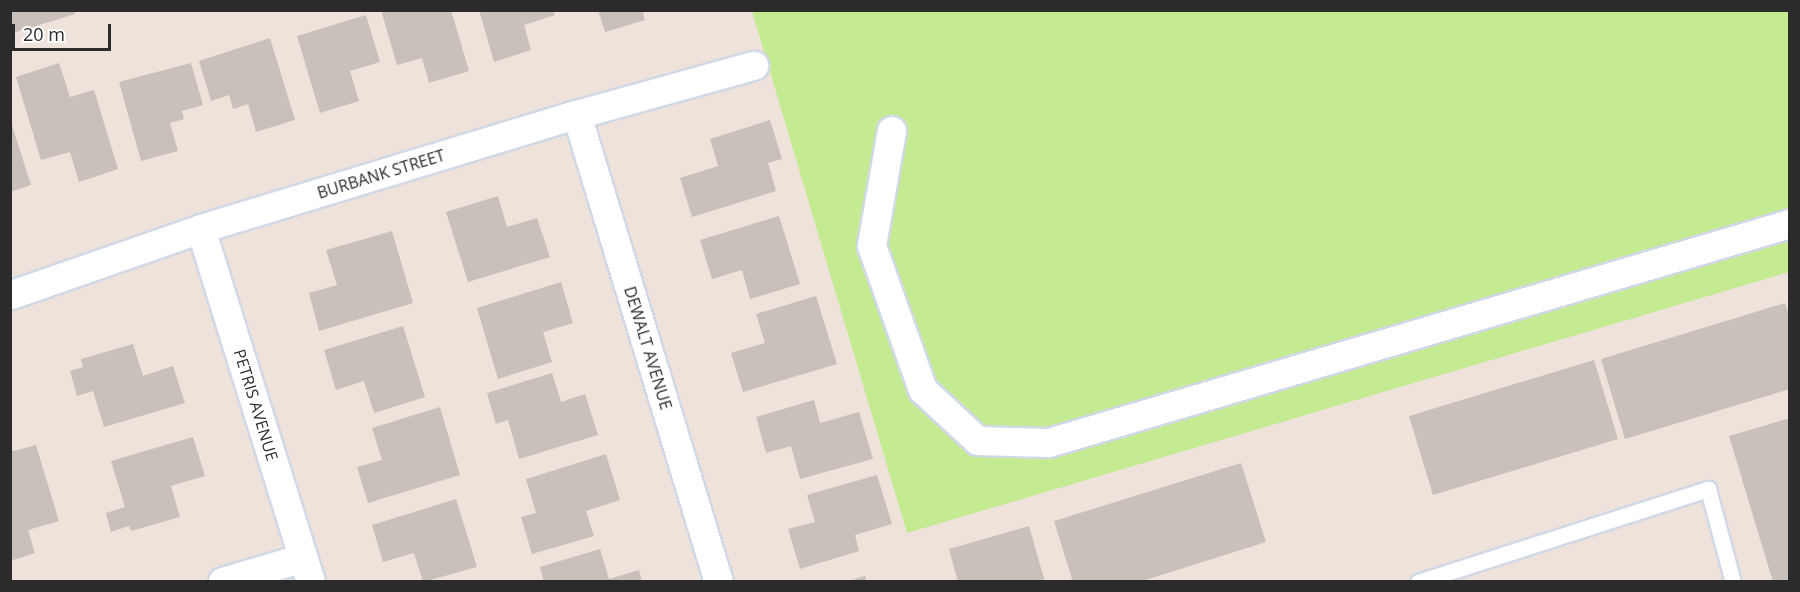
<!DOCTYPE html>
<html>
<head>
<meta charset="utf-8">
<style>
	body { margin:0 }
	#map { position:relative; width:1800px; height:592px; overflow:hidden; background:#eee2db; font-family:"Open Sans",sans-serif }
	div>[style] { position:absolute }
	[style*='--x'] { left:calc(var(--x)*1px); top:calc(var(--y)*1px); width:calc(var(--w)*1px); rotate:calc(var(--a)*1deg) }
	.green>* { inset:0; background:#c4eb92 }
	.building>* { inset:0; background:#c9c0ba }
	.roads { filter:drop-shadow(2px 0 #d0d9e5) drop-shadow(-2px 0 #d0d9e5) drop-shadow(0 2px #d0d9e5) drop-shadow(0 -2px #d0d9e5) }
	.service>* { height:15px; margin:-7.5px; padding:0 7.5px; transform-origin:7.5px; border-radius:7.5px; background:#fff }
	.minor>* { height:28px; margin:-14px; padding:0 14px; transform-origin:14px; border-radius:14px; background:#fff }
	span { translate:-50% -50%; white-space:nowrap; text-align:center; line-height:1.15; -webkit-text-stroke:5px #fff; paint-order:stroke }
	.street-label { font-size:16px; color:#2b2b2b }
	.frame { position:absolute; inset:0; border:12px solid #2b2b2b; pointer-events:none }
	.scale { position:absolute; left:12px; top:24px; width:99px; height:27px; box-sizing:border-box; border:3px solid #2b2b2b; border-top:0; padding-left:8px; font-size:18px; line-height:21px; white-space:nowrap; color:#2b2b2b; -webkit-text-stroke:4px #fff; paint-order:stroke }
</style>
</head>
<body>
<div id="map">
	<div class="green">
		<i style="clip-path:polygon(752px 11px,1789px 11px,1789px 272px,907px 533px)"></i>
	</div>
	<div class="building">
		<i style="clip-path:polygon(10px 10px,74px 10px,75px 14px,10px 34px)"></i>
		<i style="clip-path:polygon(381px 10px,451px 10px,469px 71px,429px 83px,422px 58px,397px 65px)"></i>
		<i style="clip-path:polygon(479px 10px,553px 10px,555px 15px,524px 25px,531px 50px,494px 62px)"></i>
		<i style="clip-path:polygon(598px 10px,642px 10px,645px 20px,605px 32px)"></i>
		<i style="clip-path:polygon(366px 15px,380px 62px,350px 71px,359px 101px,320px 113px,297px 36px)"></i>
		<i style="clip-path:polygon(270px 38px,295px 120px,256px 132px,248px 104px,233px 109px,229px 95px,211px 101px,199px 61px)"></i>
		<i style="clip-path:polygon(59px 63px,70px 97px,94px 90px,118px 169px,79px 182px,70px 152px,41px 160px,16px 77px)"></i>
		<i style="clip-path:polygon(191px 63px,203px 105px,182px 111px,184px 119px,170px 123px,178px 151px,141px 161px,119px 82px)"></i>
		<i style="clip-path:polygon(10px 119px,31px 185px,10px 192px)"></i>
		<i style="clip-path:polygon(770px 120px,782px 159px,768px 163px,776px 191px,692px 217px,680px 178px,718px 166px,710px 139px)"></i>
		<i style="clip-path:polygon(498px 196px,507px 227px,537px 218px,550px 257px,468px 282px,446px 212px)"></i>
		<i style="clip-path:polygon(779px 216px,800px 284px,750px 299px,742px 270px,712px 279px,700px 240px)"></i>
		<i style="clip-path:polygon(392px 231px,413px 303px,319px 331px,309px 293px,337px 285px,326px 250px)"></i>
		<i style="clip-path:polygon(561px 282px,573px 323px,543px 332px,552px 362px,498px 379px,477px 308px)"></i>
		<i style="clip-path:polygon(816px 296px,837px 364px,743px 392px,731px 353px,765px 343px,756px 314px)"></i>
		<i style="clip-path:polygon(1785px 303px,1790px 318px,1790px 389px,1625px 439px,1601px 359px)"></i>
		<i style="clip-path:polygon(403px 326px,425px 397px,374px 413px,364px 381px,336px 390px,324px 350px)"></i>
		<i style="clip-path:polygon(133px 344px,143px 376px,173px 366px,185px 403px,104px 427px,93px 391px,77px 396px,70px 371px,83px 367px,81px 359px)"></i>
		<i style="clip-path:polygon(1594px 360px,1618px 439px,1433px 495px,1409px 416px)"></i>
		<i style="clip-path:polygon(552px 373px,561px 402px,585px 394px,598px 435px,519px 459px,508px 420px,496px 424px,487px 393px)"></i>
		<i style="clip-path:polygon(814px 400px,820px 423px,859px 412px,873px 459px,800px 479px,791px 446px,766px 453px,756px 417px)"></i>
		<i style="clip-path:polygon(440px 407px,460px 475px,368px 503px,357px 467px,382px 460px,372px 428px)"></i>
		<i style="clip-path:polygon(1790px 418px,1790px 582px,1773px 582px,1729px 436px)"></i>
		<i style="clip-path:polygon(193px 437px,205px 476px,171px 486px,180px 517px,131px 531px,129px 526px,111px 532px,106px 513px,125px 507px,111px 461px)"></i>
		<i style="clip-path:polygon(36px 445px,59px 521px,28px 530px,35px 553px,10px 561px,10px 452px)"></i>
		<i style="clip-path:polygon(606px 454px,620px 500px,586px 511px,594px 536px,532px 554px,521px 517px,536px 513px,526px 479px)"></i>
		<i style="clip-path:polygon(1241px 463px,1266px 542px,1139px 582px,1073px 582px,1054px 521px)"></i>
		<i style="clip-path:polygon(877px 475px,892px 524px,855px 535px,859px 551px,800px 569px,788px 529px,815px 522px,807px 495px)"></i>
		<i style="clip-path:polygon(456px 499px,477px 567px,423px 582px,414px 553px,383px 562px,372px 525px)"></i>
		<i style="clip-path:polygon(1029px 526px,1045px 582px,958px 582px,949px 549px)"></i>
		<i style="clip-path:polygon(600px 549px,609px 579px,639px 570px,642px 582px,544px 582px,540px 567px)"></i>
		<i style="clip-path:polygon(865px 576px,867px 582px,848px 582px,848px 581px)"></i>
	</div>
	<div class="roads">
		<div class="service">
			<i style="--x:1418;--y:582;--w:305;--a:-17.8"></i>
			<i style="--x:1708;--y:489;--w:96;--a:75"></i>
		</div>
		<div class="minor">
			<i style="--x:577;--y:115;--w:488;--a:73.1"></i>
			<i style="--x:892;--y:131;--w:117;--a:99.9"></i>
			<i style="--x:872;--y:246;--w:153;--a:70.5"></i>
			<i style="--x:923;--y:390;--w:75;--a:42.8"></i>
			<i style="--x:978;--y:441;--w:71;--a:1.6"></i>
			<i style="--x:1049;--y:443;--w:773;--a:-16.46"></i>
			<i style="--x:201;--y:229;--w:370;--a:72.7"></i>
			<i style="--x:12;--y:295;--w:200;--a:-19.2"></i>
			<i style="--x:201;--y:229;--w:393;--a:-16.9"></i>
			<i style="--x:577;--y:115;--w:184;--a:-15.5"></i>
			<i style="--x:223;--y:582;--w:84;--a:-16.5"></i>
		</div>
	</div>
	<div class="street-label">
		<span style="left:381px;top:174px;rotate:-17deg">BURBANK STREET</span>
		<span style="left:648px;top:348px;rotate:73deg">DEWALT AVENUE</span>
		<span style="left:256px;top:405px;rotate:73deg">PETRIS AVENUE</span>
	</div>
	<div class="frame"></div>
	<div class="scale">20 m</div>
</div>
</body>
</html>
